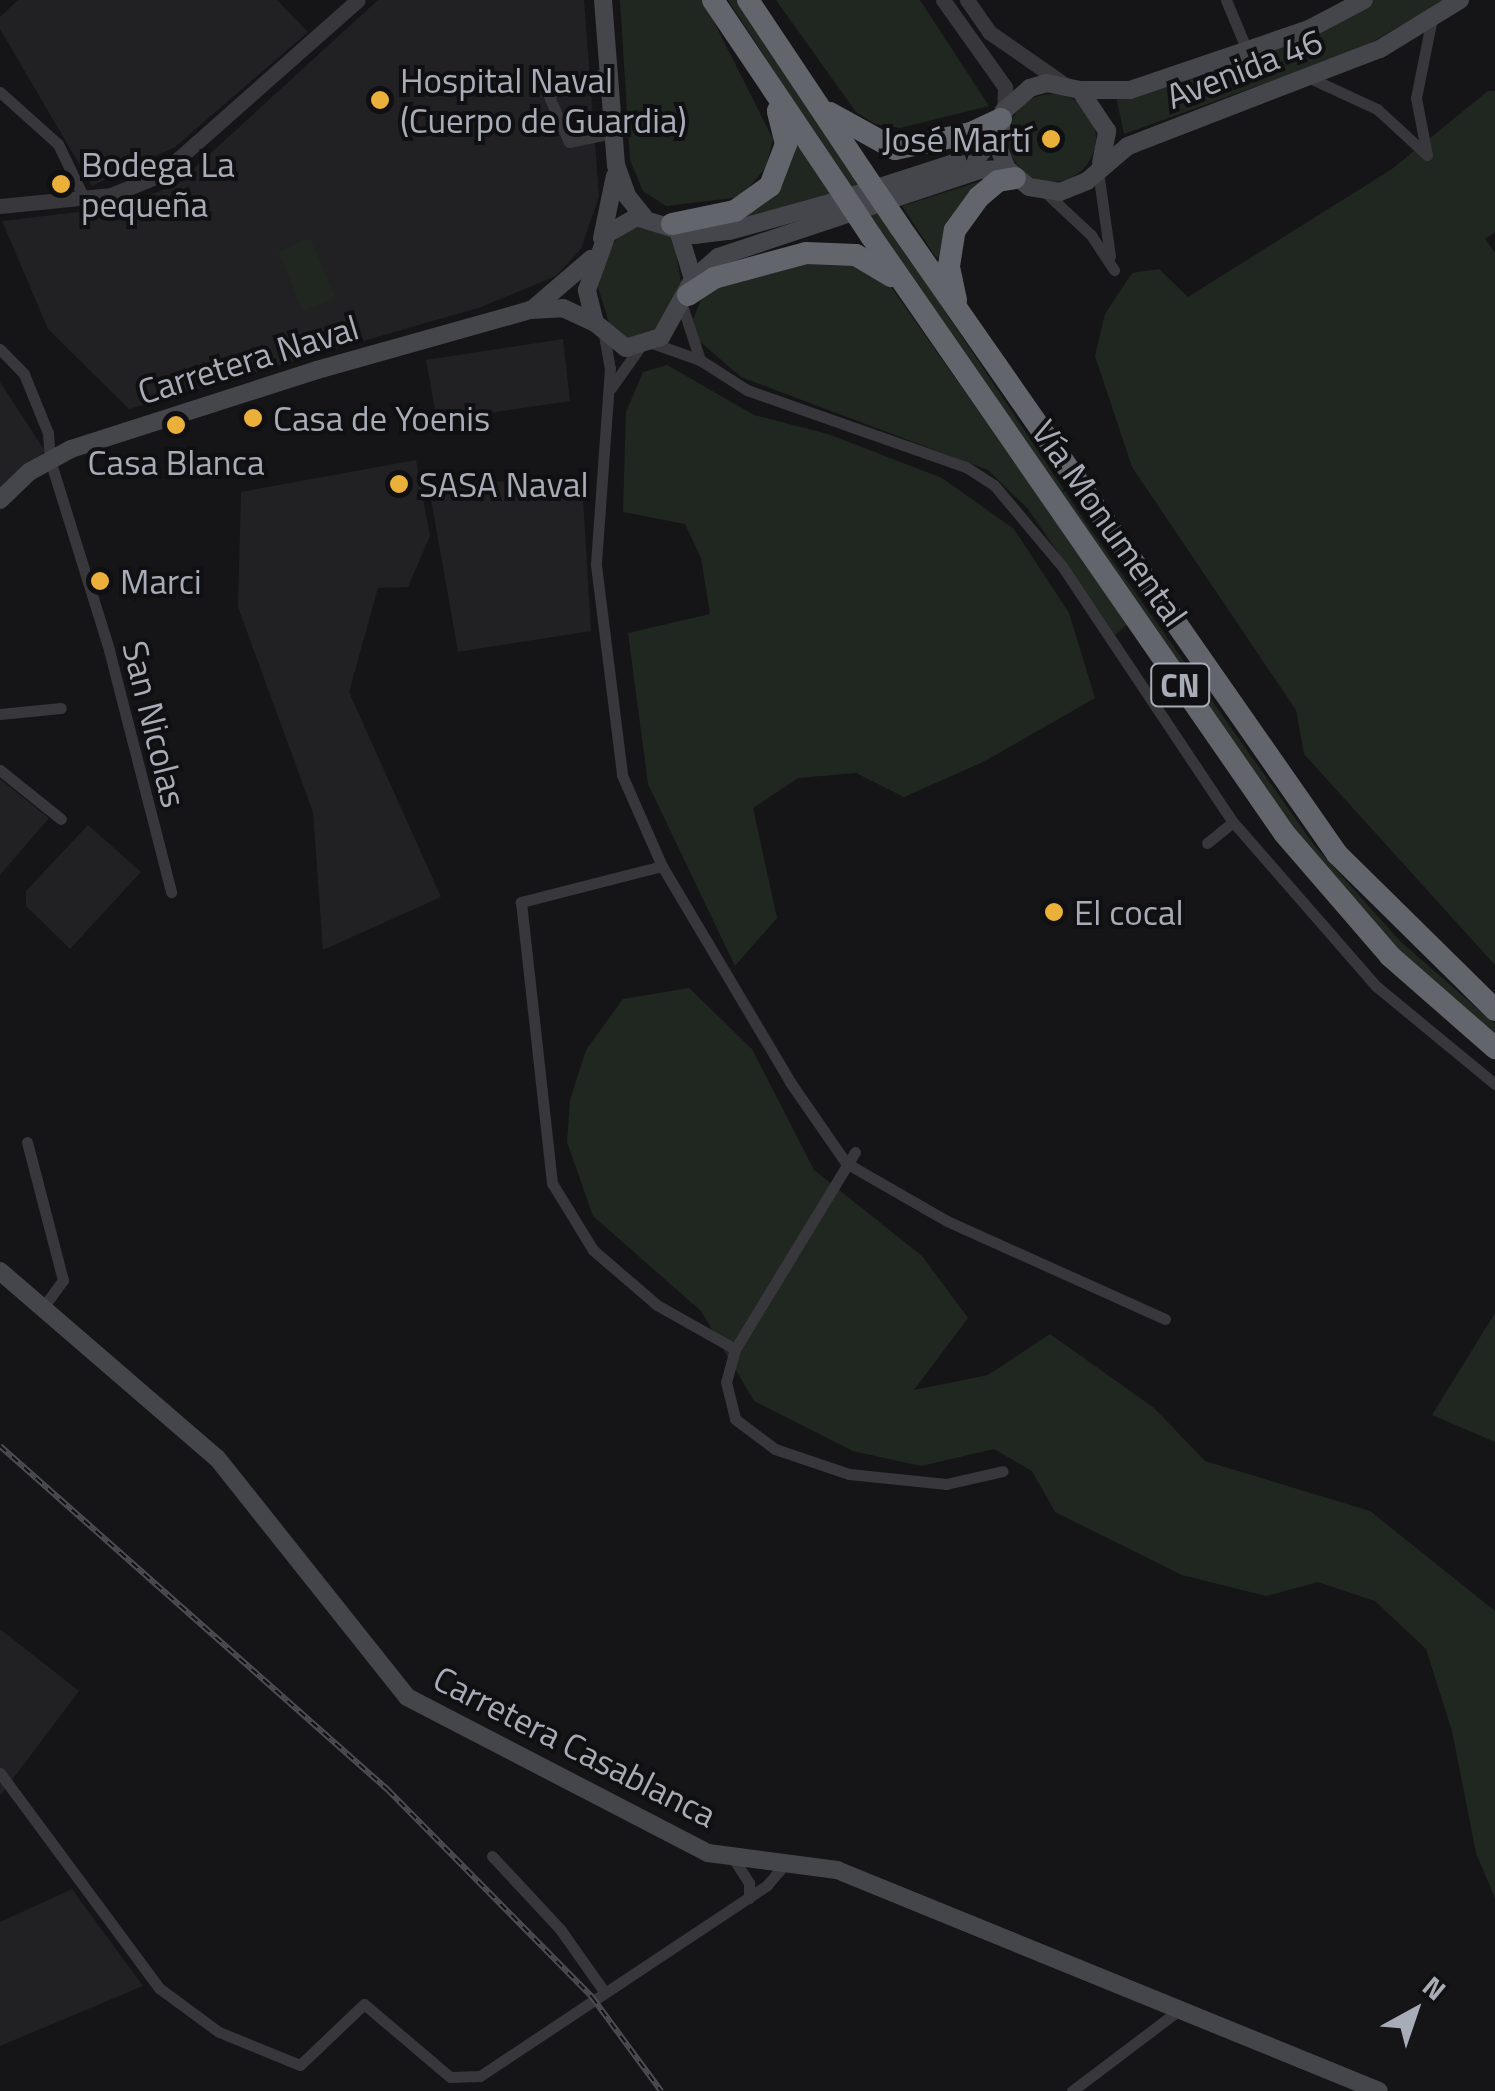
<!DOCTYPE html>
<html>
<head>
<meta charset="utf-8">
<style>
	body { margin:0 }
	#map { position:relative; width:1495px; height:2091px; overflow:hidden; background:#151517; font-family:"Titillium Web",sans-serif }
	div>[style] { position:absolute }
	[style*='--x'] { left:calc(var(--x)*1px); top:calc(var(--y)*1px); width:calc(var(--w)*1px); rotate:calc(var(--a)*1deg) }
	.built>* { inset:0; background:#212124 }
	.green>* { inset:0; background:#202721 }
	.round { border-radius:50% }
	.minor>* { height:11px; margin:-5.5px; padding:0 5.5px; transform-origin:5.5px; border-radius:5.5px; background:#37373c }
	.tertiary>* { height:15px; margin:-7.5px; padding:0 7.5px; transform-origin:7.5px; border-radius:7.5px; background:#37373c }
	.secondary>* { height:18px; margin:-9px; padding:0 9px; transform-origin:9px; border-radius:9px; background:#45464c }
	.motorway>* { height:22px; margin:-11px; padding:0 11px; transform-origin:11px; border-radius:11px; background:#63656d }
	.rail>* { height:6px; margin-top:-3px; transform-origin:0; background:repeating-linear-gradient(90deg,#101012 0 8px,#4c4d53 0 16px); box-sizing:border-box; border-block:2px solid #4c4d53 }
	.motorway-bridge>* { height:22px; margin:-11px; padding:0 11px; transform-origin:11px; border-radius:11px; background:#63656d }
	.dots>* { width:28px; height:28px; translate:-50% -50%; box-sizing:border-box; border:5px solid #101012; border-radius:50% }
	span { translate:-50% -50%; white-space:nowrap; text-align:center; line-height:1.15; -webkit-text-stroke:8px #101012; paint-order:stroke }
	.shield-label span { padding:2px 8px; background:#101012; border:2px solid; border-radius:8px; -webkit-text-stroke-width:0 }
	.shield-label { font-size:32px; color:#a8acb7; font-weight:700 }
	.street-label { font-size:35px; color:#a8acb7 }
	.poi-label { font-size:35px; color:#a8acb7 }
	.left { translate:0 -50%; text-align:left }
	.right { translate:-100% -50%; text-align:right }
	.north { position:absolute; left:1365px; top:1961px; width:100px; height:100px; -webkit-text-stroke:8px #101012; paint-order:stroke; rotate:40deg; font-size:28px; font-weight:700; line-height:40px; text-align:center; color:#a8acb7 }
	.north::after { content:''; display:block; margin:auto; width:35px; height:45px; background:#a8acb7; clip-path:polygon(50% 0,100% 100%,50% 72%,0 100%) }
</style>
</head>
<body>
<div id="map">
	<div class="built">
		<i style="clip-path:polygon(18px 0,277px 0,308px 32px,175px 147px,92px 186px,0 29px,0 17px)"></i>
		<i style="clip-path:polygon(378px 0,584px 0,599px 196px,581px 249px,556px 276px,481px 307px,129px 409px,48px 329px,2px 221px,120px 207px,177px 184px)"></i>
		<i style="clip-path:polygon(563px 339px,570px 401px,437px 421px,426px 360px)"></i>
		<i style="clip-path:polygon(0 382px,45px 451px,0 488px)"></i>
		<i style="clip-path:polygon(416px 460px,430px 536px,408px 587px,378px 588px,349px 692px,441px 897px,323px 950px,313px 812px,238px 607px,241px 492px)"></i>
		<i style="clip-path:polygon(582px 481px,591px 631px,458px 652px,428px 482px)"></i>
		<i style="clip-path:polygon(0 779px,49px 818px,0 875px)"></i>
		<i style="clip-path:polygon(88px 825px,141px 872px,70px 949px,26px 906px,26px 891px)"></i>
		<i style="clip-path:polygon(0 1629px,79px 1691px,0 1796px)"></i>
		<i style="clip-path:polygon(72px 1889px,143px 1986px,0 2046px,0 1922px)"></i>
	</div>
	<div class="green">
		<i style="clip-path:polygon(620px 0,703px 0,773px 139px,766px 167px,741px 197px,666px 206px,643px 191px,630px 160px)"></i>
		<i style="clip-path:polygon(728px 0,738px 0,1086px 523px,1314px 845px,1400px 941px,1495px 1024px,1495px 1037px,1396px 950px,1310px 854px,840px 173px)"></i>
		<i style="clip-path:polygon(776px 0,920px 0,989px 106px,900px 128px,875px 124px,856px 112px)"></i>
		<i style="clip-path:polygon(1373px 0,1445px 0,1360px 49px,1124px 134px,1116px 96px)"></i>
		<i style="clip-path:polygon(1488px 91px,1495px 91px,1495px 232px,1485px 239px,1495px 253px,1495px 965px,1304px 754px,1296px 710px,1132px 467px,1095px 356px,1105px 314px,1132px 273px,1159px 269px,1188px 297px,1392px 169px)"></i>
		<i class="round" style="left:1008px;top:94px;width:88px;height:88px"></i>
		<i style="clip-path:polygon(791px 136px,832px 195px,724px 226px,758px 204px)"></i>
		<i style="clip-path:polygon(997px 176px,943px 261px,935px 256px,902px 206px)"></i>
		<i style="clip-path:polygon(644px 224px,673px 237px,682px 287px,657px 332px,631px 340px,611px 329px,598px 287px,610px 248px,621px 233px)"></i>
		<i style="clip-path:polygon(310px 238px,336px 298px,303px 311px,278px 252px)"></i>
		<i style="clip-path:polygon(843px 256px,889px 284px,1128px 624px,1115px 635px,1028px 509px,988px 470px,741px 377px,697px 339px,692px 322px,701px 300px,717px 287px,764px 267px)"></i>
		<i style="clip-path:polygon(667px 365px,754px 415px,828px 434px,942px 478px,1014px 529px,1069px 613px,1095px 698px,985px 761px,904px 797px,856px 773px,798px 778px,753px 808px,777px 918px,735px 966px,648px 784px,628px 633px,710px 614px,701px 558px,685px 524px,623px 512px,626px 412px,643px 372px)"></i>
		<i style="clip-path:polygon(689px 988px,752px 1049px,814px 1170px,922px 1256px,968px 1318px,914px 1390px,988px 1375px,1050px 1334px,1154px 1408px,1205px 1461px,1370px 1511px,1495px 1611px,1495px 1898px,1476px 1853px,1452px 1731px,1426px 1649px,1375px 1601px,1318px 1582px,1266px 1596px,1182px 1575px,1055px 1512px,1032px 1471px,994px 1449px,921px 1466px,853px 1451px,754px 1401px,701px 1311px,593px 1216px,567px 1142px,570px 1100px,586px 1050px,623px 999px)"></i>
		<i style="clip-path:polygon(1495px 1313px,1495px 1442px,1432px 1415px)"></i>
	</div>
	<div class="minor">
		<i style="--x:1226;--y:0;--w:54;--a:67.2"></i>
		<i style="--x:608;--y:72;--w:64;--a:159.9"></i>
		<i style="--x:548;--y:94;--w:52;--a:66.4"></i>
		<i style="--x:569;--y:142;--w:44;--a:-11.8"></i>
		<i style="--x:1312;--y:79;--w:72;--a:24.8"></i>
		<i style="--x:1377;--y:109;--w:68;--a:42.6"></i>
		<i style="--x:1427;--y:155;--w:58;--a:-100.9"></i>
		<i style="--x:1416;--y:98;--w:82;--a:-78.7"></i>
		<i style="--x:0;--y:92;--w:78;--a:41.9"></i>
		<i style="--x:58;--y:144;--w:60;--a:64.3"></i>
		<i style="--x:1098;--y:171;--w:86;--a:82"></i>
		<i style="--x:1045;--y:192;--w:63;--a:43.1"></i>
		<i style="--x:1091;--y:235;--w:42;--a:56.7"></i>
		<i style="--x:683;--y:308;--w:55;--a:71.9"></i>
		<i style="--x:604;--y:335;--w:34;--a:80"></i>
		<i style="--x:610;--y:368;--w:197;--a:94.1"></i>
		<i style="--x:596;--y:565;--w:212;--a:82.9"></i>
		<i style="--x:622;--y:775;--w:99;--a:66.3"></i>
		<i style="--x:662;--y:866;--w:251;--a:59.3"></i>
		<i style="--x:790;--y:1082;--w:98;--a:55.3"></i>
		<i style="--x:846;--y:1163;--w:116;--a:29.9"></i>
		<i style="--x:947;--y:1221;--w:239;--a:24.2"></i>
		<i style="--x:652;--y:343;--w:51;--a:19.5"></i>
		<i style="--x:700;--y:360;--w:56;--a:32.6"></i>
		<i style="--x:747;--y:390;--w:232;--a:19.4"></i>
		<i style="--x:966;--y:467;--w:33;--a:33"></i>
		<i style="--x:994;--y:485;--w:106;--a:50"></i>
		<i style="--x:1062;--y:566;--w:308;--a:56.3"></i>
		<i style="--x:1233;--y:822;--w:218;--a:48.9"></i>
		<i style="--x:1376;--y:986;--w:154;--a:39.5"></i>
		<i style="--x:0;--y:349;--w:35;--a:46"></i>
		<i style="--x:24;--y:374;--w:64;--a:67.9"></i>
		<i style="--x:48;--y:433;--w:27;--a:86"></i>
		<i style="--x:50;--y:460;--w:199;--a:72.7"></i>
		<i style="--x:109;--y:650;--w:250;--a:75.6"></i>
		<i style="--x:611;--y:388;--w:50;--a:-54.7"></i>
		<i style="--x:0;--y:714;--w:61;--a:-5.6"></i>
		<i style="--x:0;--y:770;--w:78;--a:38.8"></i>
		<i style="--x:1207;--y:843;--w:33;--a:-39"></i>
		<i style="--x:662;--y:866;--w:146;--a:165.7"></i>
		<i style="--x:521;--y:902;--w:283;--a:83.7"></i>
		<i style="--x:552;--y:1183;--w:79;--a:58.5"></i>
		<i style="--x:593;--y:1250;--w:84;--a:40.7"></i>
		<i style="--x:657;--y:1305;--w:90;--a:29.4"></i>
		<i style="--x:27;--y:1142;--w:143;--a:75.4"></i>
		<i style="--x:63;--y:1280;--w:34;--a:126"></i>
		<i style="--x:855;--y:1152;--w:231;--a:121.3"></i>
		<i style="--x:735;--y:1349;--w:34;--a:105"></i>
		<i style="--x:726;--y:1382;--w:38;--a:76"></i>
		<i style="--x:735;--y:1419;--w:50;--a:36.9"></i>
		<i style="--x:775;--y:1449;--w:78;--a:18.7"></i>
		<i style="--x:849;--y:1474;--w:98;--a:5.9"></i>
		<i style="--x:946;--y:1484;--w:58;--a:-12.8"></i>
		<i style="--x:0;--y:1773;--w:267;--a:53.5"></i>
		<i style="--x:159;--y:1988;--w:74;--a:36.3"></i>
		<i style="--x:219;--y:2032;--w:87;--a:22.2"></i>
		<i style="--x:300;--y:2065;--w:88;--a:-43.6"></i>
		<i style="--x:364;--y:2004;--w:113;--a:40.3"></i>
		<i style="--x:450;--y:2077;--w:30;--a:-2"></i>
		<i style="--x:480;--y:2076;--w:345;--a:-33.6"></i>
		<i style="--x:767;--y:1885;--w:30;--a:-49"></i>
		<i style="--x:492;--y:1856;--w:100;--a:47"></i>
		<i style="--x:560;--y:1929;--w:75;--a:54.8"></i>
		<i style="--x:733;--y:1858;--w:30;--a:57"></i>
		<i style="--x:749;--y:1883;--w:15;--a:90"></i>
		<i style="--x:1072;--y:2091;--w:134;--a:-37.1"></i>
	</div>
	<div class="tertiary">
		<i style="--x:943;--y:0;--w:107;--a:54.5"></i>
		<i style="--x:1005;--y:87;--w:24;--a:92"></i>
		<i style="--x:967;--y:0;--w:39;--a:55"></i>
		<i style="--x:989;--y:32;--w:91;--a:34.7"></i>
		<i style="--x:0;--y:206;--w:112;--a:-5.7"></i>
		<i style="--x:111;--y:195;--w:53;--a:-22.2"></i>
		<i style="--x:160;--y:175;--w:264;--a:-41.5"></i>
	</div>
	<div class="secondary">
		<i style="--x:603;--y:0;--w:166;--a:85.5"></i>
		<i style="--x:616;--y:165;--w:33;--a:70"></i>
		<i style="--x:627;--y:196;--w:26;--a:51"></i>
		<i style="--x:1080;--y:90;--w:50;--a:0"></i>
		<i style="--x:1130;--y:90;--w:189;--a:-18.8"></i>
		<i style="--x:1309;--y:29;--w:62;--a:-27.8"></i>
		<i style="--x:1101;--y:163;--w:33;--a:-79"></i>
		<i style="--x:1107;--y:131;--w:49;--a:-123.4"></i>
		<i style="--x:1080;--y:90;--w:34;--a:-168"></i>
		<i style="--x:1047;--y:83;--w:18;--a:164"></i>
		<i style="--x:1030;--y:88;--w:35;--a:139"></i>
		<i style="--x:1004;--y:111;--w:36;--a:100"></i>
		<i style="--x:998;--y:146;--w:25;--a:69"></i>
		<i style="--x:1007;--y:169;--w:28;--a:39"></i>
		<i style="--x:1029;--y:187;--w:31;--a:9"></i>
		<i style="--x:1060;--y:192;--w:29;--a:-22"></i>
		<i style="--x:1087;--y:181;--w:54;--a:-40.5"></i>
		<i style="--x:1128;--y:146;--w:270;--a:-21.1"></i>
		<i style="--x:1380;--y:49;--w:94;--a:-31.5"></i>
		<i style="--x:636;--y:217;--w:44;--a:17.2"></i>
		<i style="--x:678;--y:230;--w:51;--a:73"></i>
		<i style="--x:693;--y:279;--w:66;--a:118.9"></i>
		<i style="--x:661;--y:337;--w:37;--a:163"></i>
		<i style="--x:626;--y:348;--w:40;--a:-141"></i>
		<i style="--x:595;--y:323;--w:34;--a:-104"></i>
		<i style="--x:587;--y:290;--w:59;--a:-70.3"></i>
		<i style="--x:607;--y:234;--w:34;--a:-30"></i>
		<i style="--x:678;--y:230;--w:17;--a:17"></i>
		<i style="--x:694;--y:235;--w:35;--a:-7"></i>
		<i style="--x:729;--y:231;--w:105;--a:-15.5"></i>
		<i style="--x:830;--y:203;--w:157;--a:-17.9"></i>
		<i style="--x:979;--y:155;--w:29;--a:-49"></i>
		<i style="--x:602;--y:238;--w:63;--a:-78.2"></i>
		<i style="--x:693;--y:279;--w:33;--a:-41"></i>
		<i style="--x:718;--y:257;--w:276;--a:-18.4"></i>
		<i style="--x:980;--y:170;--w:27;--a:-2"></i>
		<i style="--x:535;--y:307;--w:74;--a:-40.6"></i>
		<i style="--x:0;--y:500;--w:40;--a:-44"></i>
		<i style="--x:29;--y:472;--w:48;--a:-28.7"></i>
		<i style="--x:71;--y:449;--w:258;--a:-17.8"></i>
		<i style="--x:317;--y:370;--w:221;--a:-15.7"></i>
		<i style="--x:530;--y:310;--w:33;--a:-3"></i>
		<i style="--x:563;--y:308;--w:35;--a:25"></i>
		<i style="--x:0;--y:1271;--w:286;--a:40.8"></i>
		<i style="--x:217;--y:1458;--w:305;--a:51.5"></i>
		<i style="--x:407;--y:1697;--w:339;--a:27.4"></i>
		<i style="--x:708;--y:1853;--w:130;--a:7.5"></i>
		<i style="--x:837;--y:1870;--w:585;--a:22.18"></i>
	</div>
	<div class="motorway">
		<i style="--x:713;--y:0;--w:224;--a:56.1"></i>
		<i style="--x:748;--y:0;--w:206;--a:56.3"></i>
		<i style="--x:830;--y:113;--w:74;--a:29"></i>
		<i style="--x:895;--y:149;--w:78;--a:-11.9"></i>
		<i style="--x:971;--y:133;--w:33;--a:-25"></i>
		<i style="--x:672;--y:224;--w:64;--a:-11.7"></i>
		<i style="--x:735;--y:211;--w:43;--a:-35.5"></i>
		<i style="--x:770;--y:186;--w:45;--a:-69.1"></i>
		<i style="--x:786;--y:144;--w:34;--a:-104"></i>
		<i style="--x:900;--y:227;--w:764;--a:55.12"></i>
		<i style="--x:1337;--y:854;--w:222;--a:44.6"></i>
		<i style="--x:871;--y:236;--w:726;--a:55.32"></i>
		<i style="--x:1284;--y:833;--w:162;--a:49.2"></i>
		<i style="--x:1390;--y:956;--w:140;--a:41.2"></i>
		<i style="--x:688;--y:295;--w:31;--a:-33"></i>
		<i style="--x:714;--y:278;--w:95;--a:-15.2"></i>
		<i style="--x:806;--y:253;--w:50;--a:2.3"></i>
		<i style="--x:856;--y:255;--w:41;--a:31"></i>
		<i style="--x:956;--y:300;--w:35;--a:-102"></i>
		<i style="--x:949;--y:266;--w:36;--a:-81"></i>
		<i style="--x:955;--y:230;--w:41;--a:-54"></i>
		<i style="--x:979;--y:197;--w:25;--a:-40"></i>
		<i style="--x:998;--y:181;--w:17;--a:-10"></i>
	</div>
	<div class="rail">
		<i style="--x:0;--y:1446;--w:519;--a:41.56"></i>
		<i style="--x:388;--y:1790;--w:291;--a:45.4"></i>
		<i style="--x:592;--y:1997;--w:117;--a:53.7"></i>
	</div>
	<div class="motorway-bridge">
		<i style="--x:862;--y:171;--w:68;--a:55.8"></i>
		<i style="--x:838;--y:186;--w:60;--a:56.6"></i>
	</div>
	<div class="dots">
		<i style="left:380px;top:100px;background:#ebb039"></i>
		<i style="left:1051px;top:139px;background:#ebb039"></i>
		<i style="left:61px;top:184px;background:#ebb039"></i>
		<i style="left:253px;top:418px;background:#ebb039"></i>
		<i style="left:176px;top:425px;background:#ebb039"></i>
		<i style="left:399px;top:484px;background:#ebb039"></i>
		<i style="left:100px;top:581px;background:#ebb039"></i>
		<i style="left:1054px;top:912px;background:#ebb039"></i>
	</div>
	<div class="shield-label">
		<span style="left:1180px;top:685px">CN</span>
	</div>
	<div class="street-label">
		<span style="left:1244px;top:68px;rotate:-21deg">Avenida 46</span>
		<span style="left:248px;top:359px;rotate:-17deg">Carretera Naval</span>
		<span style="left:1110px;top:523px;rotate:55deg">Vía Monumental</span>
		<span style="left:155px;top:724px;rotate:76deg">San Nicolas</span>
		<span style="left:575px;top:1746px;rotate:27deg">Carretera Casablanca</span>
	</div>
	<div class="poi-label">
		<span class="left" style="left:400px;top:100px">Hospital Naval<br>(Cuerpo de Guardia)</span>
		<span class="right" style="left:1031px;top:139px">José Martí</span>
		<span class="left" style="left:81px;top:184px">Bodega La<br>pequeña</span>
		<span class="left" style="left:273px;top:418px">Casa de Yoenis</span>
		<span style="left:176px;top:462px">Casa Blanca</span>
		<span class="left" style="left:419px;top:484px">SASA Naval</span>
		<span class="left" style="left:120px;top:581px">Marci</span>
		<span class="left" style="left:1074px;top:912px">El cocal</span>
	</div>
	<div class="north">N</div>
</div>
</body>
</html>
